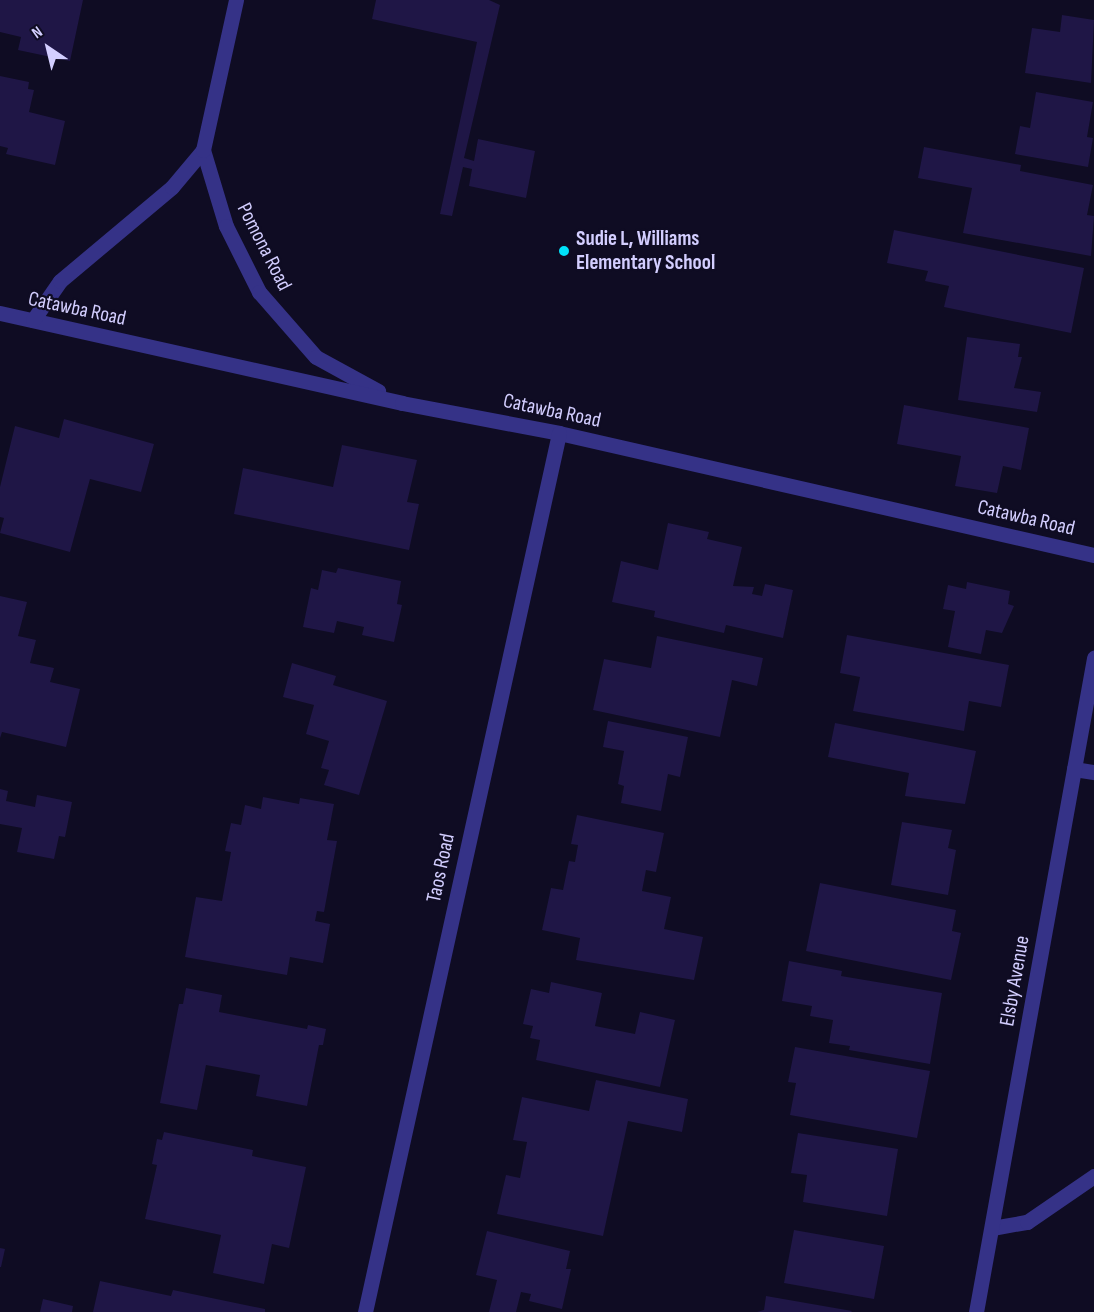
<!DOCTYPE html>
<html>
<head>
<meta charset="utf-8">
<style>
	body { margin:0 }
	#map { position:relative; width:1094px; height:1312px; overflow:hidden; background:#0f0c23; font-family:"Sofia Sans Condensed",sans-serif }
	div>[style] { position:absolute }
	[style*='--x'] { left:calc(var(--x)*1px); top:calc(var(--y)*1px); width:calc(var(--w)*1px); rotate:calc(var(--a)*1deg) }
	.building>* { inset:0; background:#1f1646 }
	.lane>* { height:15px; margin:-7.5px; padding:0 7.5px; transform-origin:7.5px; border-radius:7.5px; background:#353287 }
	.street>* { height:15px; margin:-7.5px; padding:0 7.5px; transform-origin:7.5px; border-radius:7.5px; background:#353287 }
	.dots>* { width:16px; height:16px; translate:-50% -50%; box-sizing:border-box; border:3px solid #0f0c23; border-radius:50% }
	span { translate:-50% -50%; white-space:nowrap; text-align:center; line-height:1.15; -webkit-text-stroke:4.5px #0f0c23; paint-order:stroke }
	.poi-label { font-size:21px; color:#d3ceff; font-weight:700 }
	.left { translate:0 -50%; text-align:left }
	.street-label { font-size:21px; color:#d3ceff }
	.north { position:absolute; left:18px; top:18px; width:60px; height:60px; -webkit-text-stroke:4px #0f0c23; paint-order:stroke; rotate:325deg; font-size:16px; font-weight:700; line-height:24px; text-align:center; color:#d3ceff }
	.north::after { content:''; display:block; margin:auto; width:21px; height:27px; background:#d3ceff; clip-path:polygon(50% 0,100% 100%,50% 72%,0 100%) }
</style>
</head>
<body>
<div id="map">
	<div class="building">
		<i style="clip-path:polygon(0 0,83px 0,70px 61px,18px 50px,21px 37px,0 32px)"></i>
		<i style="clip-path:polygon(376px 0,489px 0,500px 5px,464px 158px,474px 161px,478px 139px,535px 151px,526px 198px,469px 186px,472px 169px,463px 167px,452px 216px,440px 214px,477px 42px,372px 19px)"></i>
		<i style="clip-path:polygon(1062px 15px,1094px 20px,1091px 83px,1025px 73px,1032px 28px,1060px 32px)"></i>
		<i style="clip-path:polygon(0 76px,29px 82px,28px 89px,34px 90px,29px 112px,65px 121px,55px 165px,6px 154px,8px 148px,0 146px)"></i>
		<i style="clip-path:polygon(1036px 92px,1093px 102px,1087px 137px,1093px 138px,1088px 167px,1015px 154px,1020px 126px,1030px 128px)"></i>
		<i style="clip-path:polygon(924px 147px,1021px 165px,1020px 171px,1093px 185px,1087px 215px,1094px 216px,1091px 256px,963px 233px,972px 188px,918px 178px)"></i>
		<i style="clip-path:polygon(894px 230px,1084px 268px,1071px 333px,944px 307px,949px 286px,925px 281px,928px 271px,887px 263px)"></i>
		<i style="clip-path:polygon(967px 337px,1020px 344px,1018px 357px,1022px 357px,1014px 388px,1041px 392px,1037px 412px,958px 400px)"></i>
		<i style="clip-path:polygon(904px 405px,1029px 428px,1021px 470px,1003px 466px,997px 493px,955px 486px,961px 456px,897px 444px)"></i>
		<i style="clip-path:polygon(64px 419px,154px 444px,141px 492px,90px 479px,70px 552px,0 533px,4px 518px,0 517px,0 487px,15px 426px,59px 438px)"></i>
		<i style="clip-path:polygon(342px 445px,417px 460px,407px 502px,419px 504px,409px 550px,234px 514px,243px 468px,333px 487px)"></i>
		<i style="clip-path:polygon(668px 523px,709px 532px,707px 539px,742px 547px,733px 586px,754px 587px,752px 594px,762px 596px,765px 584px,793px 590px,783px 638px,726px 625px,724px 633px,654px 617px,655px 611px,612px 602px,621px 561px,658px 570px)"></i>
		<i style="clip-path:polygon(338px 568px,401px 581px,397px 604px,402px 605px,394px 642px,362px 635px,364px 627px,337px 621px,334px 633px,303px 627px,311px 588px,318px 590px,322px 570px,336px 573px)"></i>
		<i style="clip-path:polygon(967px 582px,1010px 591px,1008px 604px,1014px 606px,1002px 633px,986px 630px,981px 654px,948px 647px,955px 611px,943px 609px,948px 585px,966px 589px)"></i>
		<i style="clip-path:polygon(0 596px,27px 602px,18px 636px,36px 640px,30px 663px,54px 668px,50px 682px,80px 689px,66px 747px,2px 732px,0 738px)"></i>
		<i style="clip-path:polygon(847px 635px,1009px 665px,1001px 707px,969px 701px,964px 731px,853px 711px,860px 677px,840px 673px)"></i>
		<i style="clip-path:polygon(657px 636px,763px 658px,757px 686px,732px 680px,720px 737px,593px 710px,604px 659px,651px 668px)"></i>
		<i style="clip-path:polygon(292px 663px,336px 676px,333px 685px,387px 701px,359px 795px,324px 785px,329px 770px,321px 768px,329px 741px,306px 734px,314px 705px,283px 697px)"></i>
		<i style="clip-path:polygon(608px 721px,688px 737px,680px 777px,668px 774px,661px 811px,621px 803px,624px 786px,618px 784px,624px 751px,603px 747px)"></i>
		<i style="clip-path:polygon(835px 723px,976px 751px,965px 804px,905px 796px,909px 773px,828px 757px)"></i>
		<i style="clip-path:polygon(0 789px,8px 791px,6px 801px,35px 807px,37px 795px,72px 802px,65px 837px,59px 836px,54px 859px,17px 852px,22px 828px,0 824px)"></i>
		<i style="clip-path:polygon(263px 797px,299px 804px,300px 798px,334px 804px,327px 840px,337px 841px,324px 912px,317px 911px,315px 921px,330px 924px,323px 963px,290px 957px,287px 975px,185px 957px,196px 897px,222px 901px,231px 852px,225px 851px,231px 823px,241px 825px,245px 805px,261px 809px)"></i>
		<i style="clip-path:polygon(577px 815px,664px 833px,656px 872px,646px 870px,642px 891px,671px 897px,664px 929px,703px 937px,694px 980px,576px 960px,580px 938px,542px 930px,551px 888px,563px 890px,569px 861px,575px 862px,578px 845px,571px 844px)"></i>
		<i style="clip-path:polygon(902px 822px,952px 830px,948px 848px,956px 850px,948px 895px,891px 885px)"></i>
		<i style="clip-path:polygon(820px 883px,956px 910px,952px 931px,961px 933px,951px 980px,806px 951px)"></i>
		<i style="clip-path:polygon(789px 961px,842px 971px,841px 976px,942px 993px,930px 1064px,849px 1050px,850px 1046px,829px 1043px,833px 1020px,810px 1016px,812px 1006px,782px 1001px)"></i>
		<i style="clip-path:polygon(551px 982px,602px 993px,595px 1026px,635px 1034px,640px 1012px,675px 1020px,660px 1087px,536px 1060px,540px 1040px,530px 1038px,533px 1026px,523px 1024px,531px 989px,549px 993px)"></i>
		<i style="clip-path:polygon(186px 988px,222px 995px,219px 1012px,307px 1029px,308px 1025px,326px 1029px,323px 1045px,319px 1045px,307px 1106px,256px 1096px,260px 1075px,206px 1065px,197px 1110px,160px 1103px,179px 1004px,183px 1004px)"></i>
		<i style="clip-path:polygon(795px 1047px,930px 1071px,917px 1138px,790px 1115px,796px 1083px,788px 1082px)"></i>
		<i style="clip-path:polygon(596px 1080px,688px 1099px,682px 1132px,628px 1121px,603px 1236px,497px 1214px,506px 1175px,520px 1178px,527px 1142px,513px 1140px,522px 1097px,589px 1111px)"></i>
		<i style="clip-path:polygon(164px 1132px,253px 1150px,252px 1156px,306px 1167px,289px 1248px,272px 1244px,264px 1284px,213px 1273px,221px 1235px,145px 1219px,157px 1165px,152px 1164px,157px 1139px,162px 1140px)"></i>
		<i style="clip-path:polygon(798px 1133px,898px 1149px,887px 1216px,803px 1202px,807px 1175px,791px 1173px)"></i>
		<i style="clip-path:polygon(794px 1230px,884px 1246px,874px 1299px,784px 1283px)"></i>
		<i style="clip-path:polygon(487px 1231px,570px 1251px,566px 1269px,571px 1269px,562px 1309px,529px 1301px,531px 1294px,521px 1292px,516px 1312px,489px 1312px,497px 1280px,476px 1275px)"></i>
		<i style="clip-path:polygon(0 1248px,5px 1249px,1px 1267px,0 1267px)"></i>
		<i style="clip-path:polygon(100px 1281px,171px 1296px,173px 1290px,265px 1309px,265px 1312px,93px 1312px)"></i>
		<i style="clip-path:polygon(766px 1296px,852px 1311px,851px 1312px,757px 1312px,764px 1310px)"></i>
		<i style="clip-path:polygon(43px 1299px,73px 1306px,72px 1312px,40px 1312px)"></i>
	</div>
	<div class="lane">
		<i style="--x:992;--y:1228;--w:36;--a:-10"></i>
		<i style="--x:1027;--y:1222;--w:81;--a:-34.5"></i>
	</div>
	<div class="street">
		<i style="--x:203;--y:150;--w:79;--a:73.2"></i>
		<i style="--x:226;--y:226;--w:74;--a:63.4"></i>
		<i style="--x:259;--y:292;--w:86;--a:48.8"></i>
		<i style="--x:316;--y:357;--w:71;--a:28.7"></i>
		<i style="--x:0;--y:313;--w:412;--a:12.6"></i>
		<i style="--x:402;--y:403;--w:160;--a:10.8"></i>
		<i style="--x:559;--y:433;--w:549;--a:12.85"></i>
		<i style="--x:33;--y:320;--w:47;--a:-55.3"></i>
		<i style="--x:60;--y:281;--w:146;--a:-40"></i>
		<i style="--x:172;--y:187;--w:48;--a:-50"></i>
		<i style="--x:203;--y:150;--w:154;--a:-77.6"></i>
		<i style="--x:1074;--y:769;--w:20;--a:9"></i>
		<i style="--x:365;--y:1312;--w:900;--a:-77.55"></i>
		<i style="--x:976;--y:1312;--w:665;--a:-79.77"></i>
	</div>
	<div class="dots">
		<i style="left:564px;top:251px;background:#00e2f9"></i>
	</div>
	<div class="poi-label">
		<span class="left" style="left:576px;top:251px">Sudie L, Williams<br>Elementary School</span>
	</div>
	<div class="street-label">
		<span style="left:264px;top:247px;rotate:63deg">Pomona Road</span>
		<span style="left:77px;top:309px;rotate:12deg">Catawba Road</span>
		<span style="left:552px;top:411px;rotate:12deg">Catawba Road</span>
		<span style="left:1026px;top:518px;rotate:13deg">Catawba Road</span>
		<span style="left:441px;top:868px;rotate:-78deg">Taos Road</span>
		<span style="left:1015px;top:981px;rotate:-80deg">Elsby Avenue</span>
	</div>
	<div class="north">N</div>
</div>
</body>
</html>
